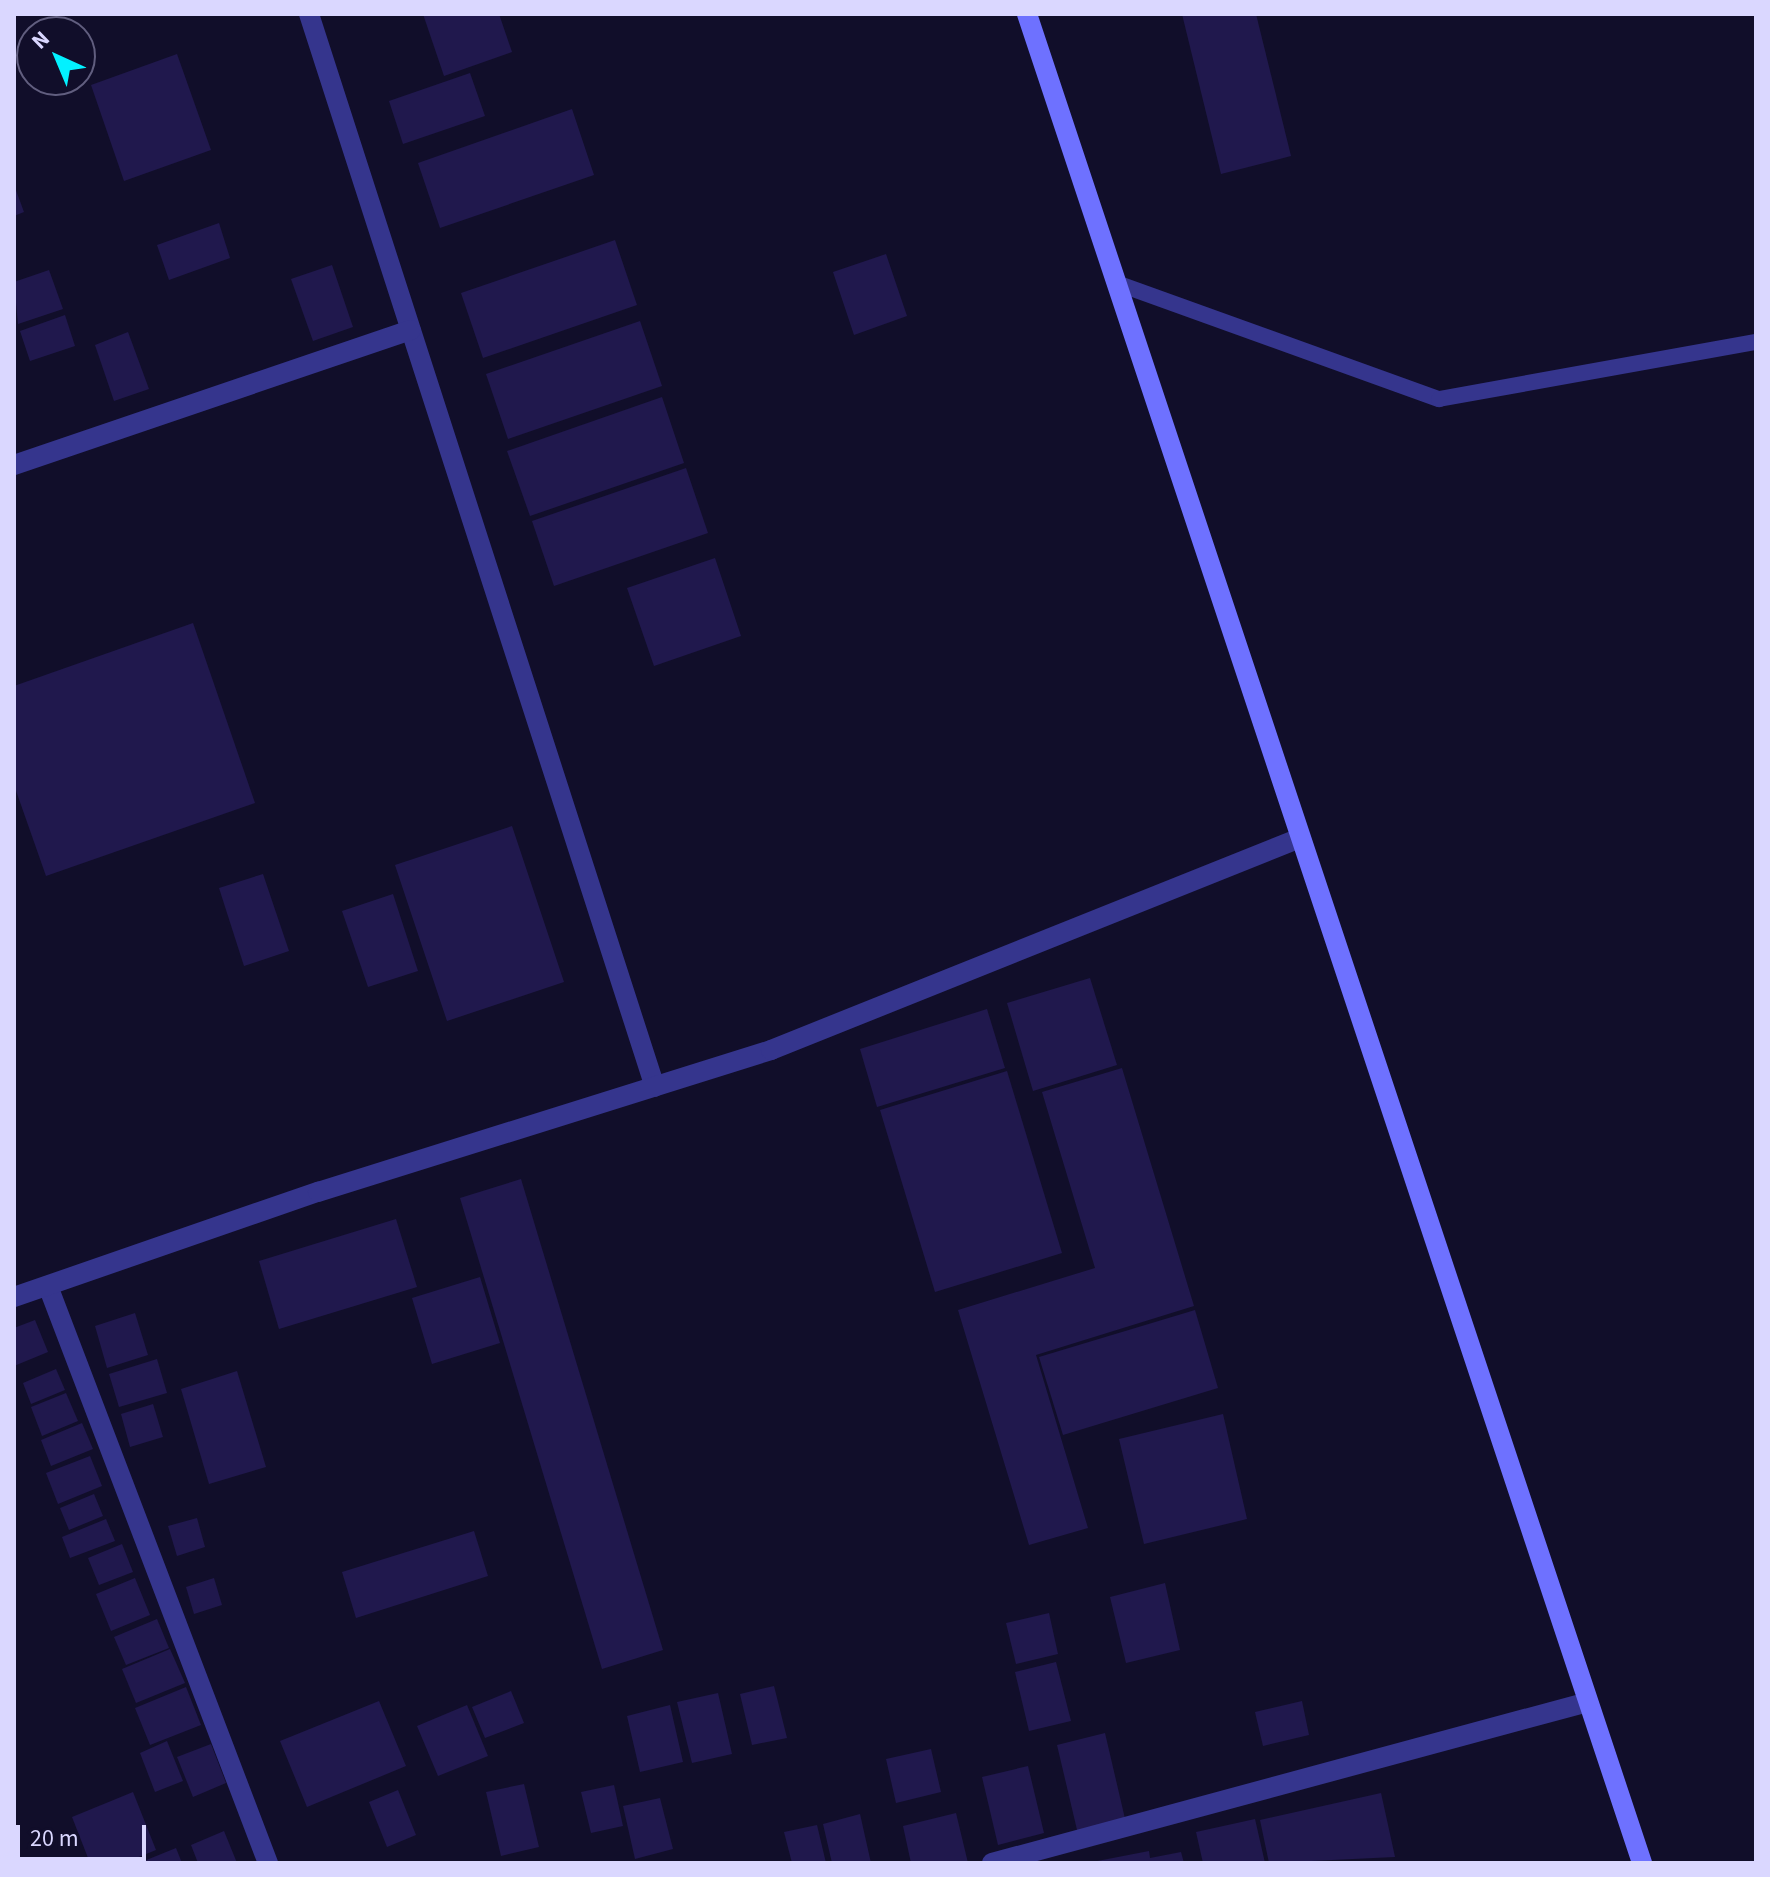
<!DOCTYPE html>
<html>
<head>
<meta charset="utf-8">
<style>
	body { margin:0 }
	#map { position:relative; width:1770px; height:1877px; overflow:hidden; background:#110e2a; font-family:"Source Sans 3",sans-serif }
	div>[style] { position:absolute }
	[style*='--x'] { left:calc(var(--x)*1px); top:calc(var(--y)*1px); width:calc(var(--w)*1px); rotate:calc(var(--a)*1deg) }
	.building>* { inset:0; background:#20184d }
	.lane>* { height:16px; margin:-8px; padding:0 8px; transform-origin:8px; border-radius:8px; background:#35358d }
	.street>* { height:20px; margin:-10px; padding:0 10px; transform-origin:10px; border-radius:10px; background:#35358d }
	.secondary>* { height:20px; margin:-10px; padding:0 10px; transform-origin:10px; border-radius:10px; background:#6e71ff }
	span { translate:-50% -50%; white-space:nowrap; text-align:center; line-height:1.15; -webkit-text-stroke:8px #110e2a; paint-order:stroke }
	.frame { position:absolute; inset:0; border:16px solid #dad7ff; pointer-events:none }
	.north { position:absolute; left:16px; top:16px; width:80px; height:80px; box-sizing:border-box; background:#110e2a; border:2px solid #615e7f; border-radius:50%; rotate:316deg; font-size:22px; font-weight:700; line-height:32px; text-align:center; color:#dad7ff }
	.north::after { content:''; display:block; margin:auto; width:28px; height:36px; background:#03f1ff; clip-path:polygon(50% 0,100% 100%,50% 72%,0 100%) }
	.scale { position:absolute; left:16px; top:1825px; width:130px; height:36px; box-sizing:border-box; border:4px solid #dad7ff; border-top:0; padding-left:10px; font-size:24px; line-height:28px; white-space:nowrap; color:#dad7ff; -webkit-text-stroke:6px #110e2a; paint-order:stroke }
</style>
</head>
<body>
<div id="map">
	<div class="building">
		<i style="clip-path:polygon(423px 14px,499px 14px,512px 52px,444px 76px)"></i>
		<i style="clip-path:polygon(1182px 14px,1256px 14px,1291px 156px,1221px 174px)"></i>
		<i style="clip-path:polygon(177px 54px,211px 150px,124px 181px,91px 85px)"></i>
		<i style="clip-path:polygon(470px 73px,485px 116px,403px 144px,389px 101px)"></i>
		<i style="clip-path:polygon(572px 109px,594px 175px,440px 228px,418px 163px)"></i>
		<i style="clip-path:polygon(14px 185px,24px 212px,14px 216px)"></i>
		<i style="clip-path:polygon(219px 223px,230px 258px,169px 280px,157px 245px)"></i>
		<i style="clip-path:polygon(615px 240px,637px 305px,483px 358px,461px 293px)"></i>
		<i style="clip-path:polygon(886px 254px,907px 316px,854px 335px,833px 272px)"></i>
		<i style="clip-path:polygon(332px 265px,353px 327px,313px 341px,291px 279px)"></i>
		<i style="clip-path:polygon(49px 270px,63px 309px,18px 324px,14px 282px)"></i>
		<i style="clip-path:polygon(65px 315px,75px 346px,30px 361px,20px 331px)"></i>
		<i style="clip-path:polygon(640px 321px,662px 386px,508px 439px,486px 374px)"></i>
		<i style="clip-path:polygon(128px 332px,149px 389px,114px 401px,95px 345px)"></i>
		<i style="clip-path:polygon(662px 397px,684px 463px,530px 516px,507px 451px)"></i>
		<i style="clip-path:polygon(686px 468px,708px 533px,554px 586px,532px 521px)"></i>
		<i style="clip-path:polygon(715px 558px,741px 636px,654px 666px,627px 588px)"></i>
		<i style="clip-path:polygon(193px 623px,255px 803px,46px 876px,14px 785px,14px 686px)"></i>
		<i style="clip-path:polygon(512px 826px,564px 982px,447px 1021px,395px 865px)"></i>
		<i style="clip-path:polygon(263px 874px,289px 951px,244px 966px,219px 888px)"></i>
		<i style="clip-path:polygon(393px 894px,418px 971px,368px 987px,342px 911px)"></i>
		<i style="clip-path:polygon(1090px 978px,1117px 1065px,1033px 1091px,1007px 1003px)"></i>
		<i style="clip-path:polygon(987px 1009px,1005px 1068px,877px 1107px,860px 1049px)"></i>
		<i style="clip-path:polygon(1122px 1068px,1194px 1306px,1036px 1355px,1088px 1528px,1029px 1545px,958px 1310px,1095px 1268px,1042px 1092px)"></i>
		<i style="clip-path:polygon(1007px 1071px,1062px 1253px,935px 1292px,880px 1110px)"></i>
		<i style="clip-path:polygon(521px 1179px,663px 1650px,602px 1669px,460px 1198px)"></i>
		<i style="clip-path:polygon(396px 1219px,417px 1287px,279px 1329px,259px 1261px)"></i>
		<i style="clip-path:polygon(480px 1277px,500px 1343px,432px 1364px,412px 1298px)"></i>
		<i style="clip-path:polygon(1195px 1310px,1218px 1388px,1063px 1435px,1039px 1357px)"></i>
		<i style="clip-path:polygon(135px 1313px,148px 1355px,107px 1368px,95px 1326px)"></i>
		<i style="clip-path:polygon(35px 1320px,48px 1352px,14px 1366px,14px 1328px)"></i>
		<i style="clip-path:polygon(157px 1359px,167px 1393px,119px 1407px,109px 1374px)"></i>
		<i style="clip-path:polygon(56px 1369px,65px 1390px,31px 1404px,23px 1383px)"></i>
		<i style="clip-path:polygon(237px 1371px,266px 1467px,209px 1484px,181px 1389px)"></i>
		<i style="clip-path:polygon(66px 1393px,78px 1421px,42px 1436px,31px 1407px)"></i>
		<i style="clip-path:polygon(153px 1404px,163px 1437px,130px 1447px,121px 1414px)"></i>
		<i style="clip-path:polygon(1223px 1414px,1247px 1519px,1144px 1544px,1119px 1439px)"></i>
		<i style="clip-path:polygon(82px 1423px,93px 1449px,51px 1466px,41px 1440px)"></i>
		<i style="clip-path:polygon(90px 1456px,102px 1486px,58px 1504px,46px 1473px)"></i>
		<i style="clip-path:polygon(94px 1494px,103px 1516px,69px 1530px,60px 1508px)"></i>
		<i style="clip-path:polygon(197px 1518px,205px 1547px,177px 1556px,168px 1526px)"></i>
		<i style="clip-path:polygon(106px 1519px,115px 1541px,70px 1558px,62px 1537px)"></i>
		<i style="clip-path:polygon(474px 1531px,488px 1576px,356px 1618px,342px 1572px)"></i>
		<i style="clip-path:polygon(122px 1544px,133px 1572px,99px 1585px,88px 1558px)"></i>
		<i style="clip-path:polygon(135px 1578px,150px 1615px,111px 1631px,96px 1594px)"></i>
		<i style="clip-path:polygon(214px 1578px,222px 1605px,194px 1614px,186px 1587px)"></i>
		<i style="clip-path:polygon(1165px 1583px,1180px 1650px,1126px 1663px,1110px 1597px)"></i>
		<i style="clip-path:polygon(1049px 1613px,1058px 1654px,1016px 1664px,1006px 1623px)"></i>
		<i style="clip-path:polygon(157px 1619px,169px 1648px,126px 1665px,114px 1637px)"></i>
		<i style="clip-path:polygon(170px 1649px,185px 1683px,136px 1703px,122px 1669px)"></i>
		<i style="clip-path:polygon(1056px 1662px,1071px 1721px,1029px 1731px,1015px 1672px)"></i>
		<i style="clip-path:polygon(774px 1686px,787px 1738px,752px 1745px,740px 1694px)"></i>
		<i style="clip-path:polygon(186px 1687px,201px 1725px,150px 1745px,135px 1708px)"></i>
		<i style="clip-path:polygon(511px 1691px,524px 1723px,485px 1738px,472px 1707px)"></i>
		<i style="clip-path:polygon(718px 1693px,732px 1754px,692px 1763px,677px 1702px)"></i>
		<i style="clip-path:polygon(379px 1701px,406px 1766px,307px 1807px,280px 1741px)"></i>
		<i style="clip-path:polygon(1302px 1701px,1309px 1735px,1263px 1746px,1255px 1712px)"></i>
		<i style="clip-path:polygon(467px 1705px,488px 1756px,438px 1776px,417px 1726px)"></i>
		<i style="clip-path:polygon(670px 1705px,683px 1762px,640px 1772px,627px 1716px)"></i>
		<i style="clip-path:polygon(1105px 1733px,1126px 1823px,1078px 1834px,1057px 1745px)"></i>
		<i style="clip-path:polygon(167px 1741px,183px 1781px,155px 1792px,140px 1753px)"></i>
		<i style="clip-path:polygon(211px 1744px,226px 1783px,193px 1797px,177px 1757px)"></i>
		<i style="clip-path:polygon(931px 1749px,941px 1792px,896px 1803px,886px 1759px)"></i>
		<i style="clip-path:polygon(1028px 1766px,1044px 1833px,998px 1845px,982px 1777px)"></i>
		<i style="clip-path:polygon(524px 1784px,539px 1847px,501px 1856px,486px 1792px)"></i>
		<i style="clip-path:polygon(614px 1785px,623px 1826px,591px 1833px,581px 1792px)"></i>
		<i style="clip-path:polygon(398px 1790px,416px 1835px,387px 1847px,369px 1802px)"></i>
		<i style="clip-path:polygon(133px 1792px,156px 1850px,124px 1863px,90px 1863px,72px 1817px)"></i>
		<i style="clip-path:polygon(1381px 1793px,1395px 1857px,1269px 1863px,1260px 1820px)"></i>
		<i style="clip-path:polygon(660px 1798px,673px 1849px,635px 1859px,623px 1806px)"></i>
		<i style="clip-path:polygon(956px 1813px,968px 1863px,911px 1863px,903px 1826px)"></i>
		<i style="clip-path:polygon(860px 1814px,871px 1863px,832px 1863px,823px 1824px)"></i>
		<i style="clip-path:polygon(1255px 1819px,1265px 1863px,1203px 1863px,1196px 1832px)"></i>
		<i style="clip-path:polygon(817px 1825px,826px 1863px,792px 1863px,784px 1832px)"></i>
		<i style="clip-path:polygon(224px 1831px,237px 1863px,198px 1863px,191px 1845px)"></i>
		<i style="clip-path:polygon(176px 1848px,182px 1863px,139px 1863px)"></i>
		<i style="clip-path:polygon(1149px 1851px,1150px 1858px,1181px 1852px,1184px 1863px,1087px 1863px)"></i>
	</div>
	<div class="lane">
		<i style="--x:1122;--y:285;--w:337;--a:19.8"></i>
		<i style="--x:1439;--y:399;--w:322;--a:-10.2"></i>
	</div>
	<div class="street">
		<i style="--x:309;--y:14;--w:1127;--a:72.13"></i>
		<i style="--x:14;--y:465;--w:419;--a:-18.8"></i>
		<i style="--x:48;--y:1286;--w:618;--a:69.13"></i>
		<i style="--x:14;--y:1297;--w:322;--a:-19.1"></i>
		<i style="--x:318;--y:1192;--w:475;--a:-17.4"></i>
		<i style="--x:771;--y:1050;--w:570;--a:-21.84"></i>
		<i style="--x:992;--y:1863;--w:617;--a:-15.12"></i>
	</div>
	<div class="secondary">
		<i style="--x:1027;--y:14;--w:1949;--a:71.6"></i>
	</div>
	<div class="frame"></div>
	<div class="north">N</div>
	<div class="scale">20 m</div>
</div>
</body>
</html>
